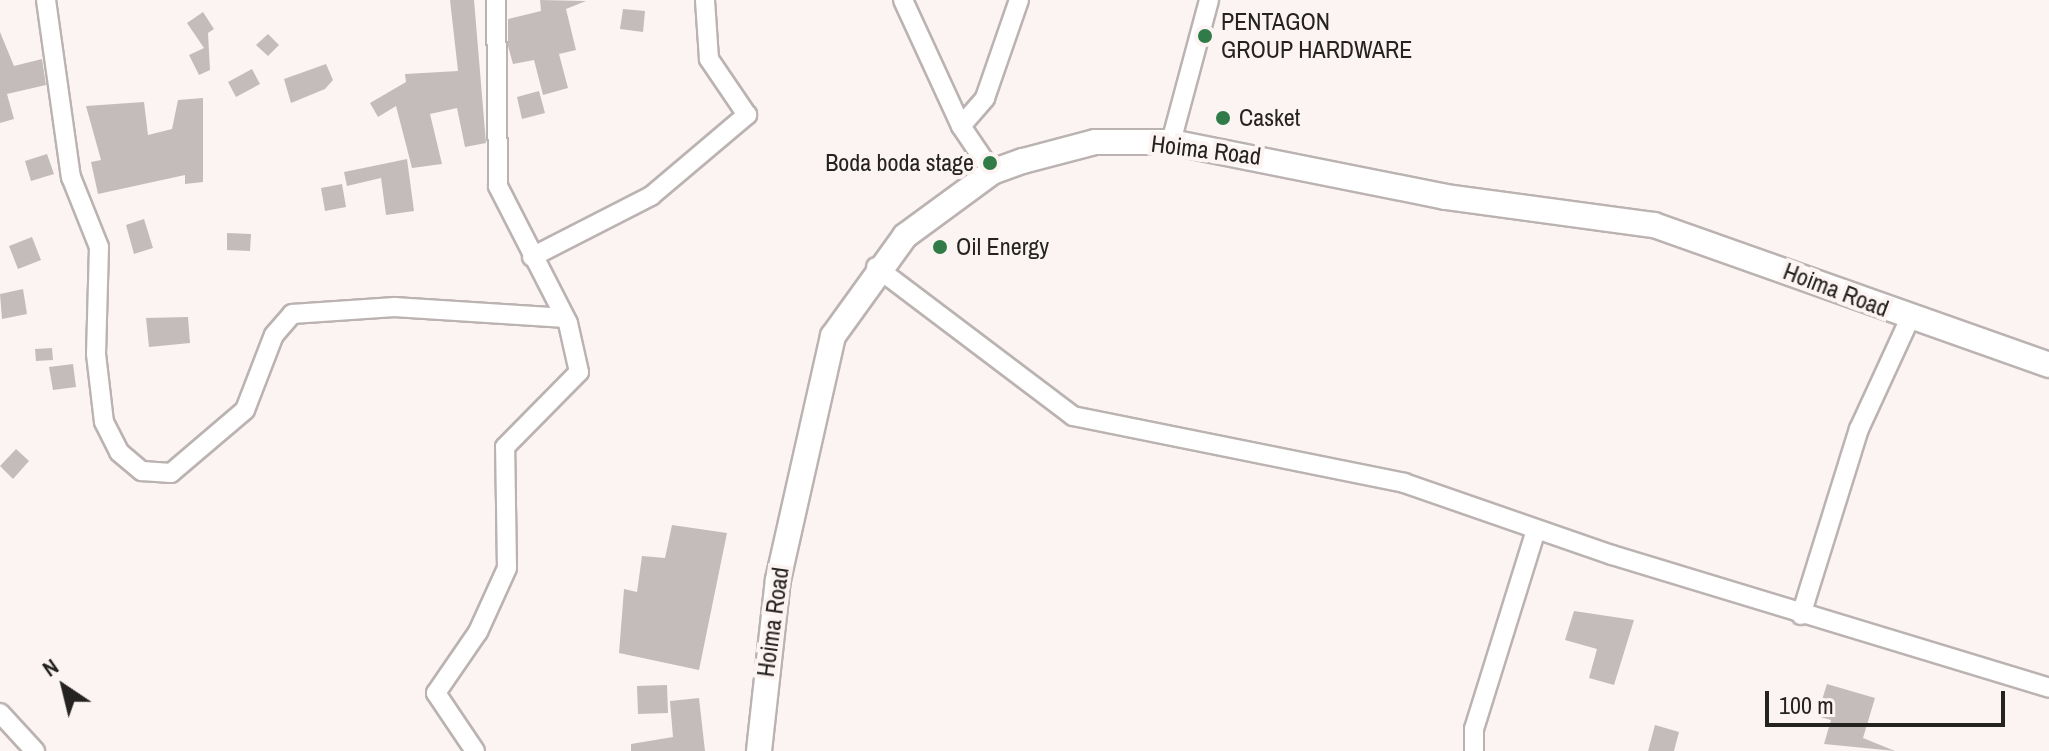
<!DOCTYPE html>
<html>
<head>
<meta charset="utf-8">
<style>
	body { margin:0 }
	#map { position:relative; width:2049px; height:751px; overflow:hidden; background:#fcf4f2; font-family:"Archivo Narrow",sans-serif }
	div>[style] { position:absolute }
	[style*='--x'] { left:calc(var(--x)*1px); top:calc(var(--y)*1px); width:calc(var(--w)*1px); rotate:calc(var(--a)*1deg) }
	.building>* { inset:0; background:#c4bcbb }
	.roads { filter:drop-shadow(2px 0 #bbb3b2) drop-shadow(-2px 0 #bbb3b2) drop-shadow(0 2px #bbb3b2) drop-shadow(0 -2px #bbb3b2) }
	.street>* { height:18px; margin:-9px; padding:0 9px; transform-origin:9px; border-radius:9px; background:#fff }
	.secondary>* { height:24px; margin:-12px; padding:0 12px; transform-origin:12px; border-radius:12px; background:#fff }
	.dots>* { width:22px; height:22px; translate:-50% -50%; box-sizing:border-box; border:4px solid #fcf4f2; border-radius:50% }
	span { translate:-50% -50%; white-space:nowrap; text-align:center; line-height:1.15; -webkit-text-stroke:8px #fcf4f2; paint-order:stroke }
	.poi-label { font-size:24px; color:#252222 }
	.left { translate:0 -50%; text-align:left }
	.right { translate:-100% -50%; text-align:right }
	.street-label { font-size:24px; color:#252222 }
	.north { position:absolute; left:24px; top:647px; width:80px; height:80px; -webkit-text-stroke:6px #fcf4f2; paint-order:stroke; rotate:325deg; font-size:22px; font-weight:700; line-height:32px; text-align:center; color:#252222 }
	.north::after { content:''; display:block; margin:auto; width:28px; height:36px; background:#252222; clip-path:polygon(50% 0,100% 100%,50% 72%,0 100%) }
	.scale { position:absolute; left:1765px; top:691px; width:240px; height:36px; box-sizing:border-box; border:4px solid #252222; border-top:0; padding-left:10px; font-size:24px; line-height:28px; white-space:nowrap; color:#252222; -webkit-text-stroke:6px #fcf4f2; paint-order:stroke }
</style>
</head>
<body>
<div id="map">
	<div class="building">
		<i style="clip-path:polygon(450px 0,474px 0,486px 143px,465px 147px,457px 108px,430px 114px,442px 164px,412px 168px,396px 106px,378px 117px,370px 103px,406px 82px,405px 74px,458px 71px)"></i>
		<i style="clip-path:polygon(540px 0,586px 1px,566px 9px,576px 50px,559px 54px,568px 88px,543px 95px,534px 60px,513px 64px,508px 46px,508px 19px,541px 11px)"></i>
		<i style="clip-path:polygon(623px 9px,645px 11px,643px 32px,620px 29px)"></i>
		<i style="clip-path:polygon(203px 12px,214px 29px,208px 33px,210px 70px,199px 75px,189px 55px,204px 48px,187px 23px)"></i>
		<i style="clip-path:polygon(0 32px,14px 66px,42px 59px,46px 85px,7px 94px,14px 119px,0 123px)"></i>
		<i style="clip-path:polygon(268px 34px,279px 45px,268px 56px,256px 45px)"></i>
		<i style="clip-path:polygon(326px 64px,333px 80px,325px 89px,291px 103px,284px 79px)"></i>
		<i style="clip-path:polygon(252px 69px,260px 84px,236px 97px,228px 82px)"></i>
		<i style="clip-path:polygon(539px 91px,545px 113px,522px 119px,517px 97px)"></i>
		<i style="clip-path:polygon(203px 98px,203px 182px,185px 184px,185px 175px,98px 194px,91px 162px,101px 160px,86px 106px,144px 102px,148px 135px,172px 129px,178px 100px)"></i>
		<i style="clip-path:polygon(47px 154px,54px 174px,31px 181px,25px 161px)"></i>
		<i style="clip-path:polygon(407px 159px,414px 211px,386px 215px,381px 178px,347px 186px,344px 172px)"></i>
		<i style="clip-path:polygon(342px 184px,346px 207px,325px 211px,321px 188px)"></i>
		<i style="clip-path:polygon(144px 219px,153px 248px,134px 254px,126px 225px)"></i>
		<i style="clip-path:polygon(227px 233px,251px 234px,250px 251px,227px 250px)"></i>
		<i style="clip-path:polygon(32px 237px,41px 260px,18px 269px,9px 246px)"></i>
		<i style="clip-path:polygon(23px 289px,27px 314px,2px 319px,0 294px)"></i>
		<i style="clip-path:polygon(188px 317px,190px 343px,149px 347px,146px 318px)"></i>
		<i style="clip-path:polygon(52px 348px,53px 360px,36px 361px,35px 349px)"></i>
		<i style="clip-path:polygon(73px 364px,76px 387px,53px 390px,49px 367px)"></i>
		<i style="clip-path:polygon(16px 449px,29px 461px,13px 479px,0 466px)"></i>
		<i style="clip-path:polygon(672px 525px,727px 533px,699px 670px,619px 653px,624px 589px,637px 592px,642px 556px,665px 558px)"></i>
		<i style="clip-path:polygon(1574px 611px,1634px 620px,1614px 685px,1589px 678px,1597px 649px,1565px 640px)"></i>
		<i style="clip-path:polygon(1827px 684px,1875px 698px,1863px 738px,1895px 751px,1824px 744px,1831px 720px,1817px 716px)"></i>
		<i style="clip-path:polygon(667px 685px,668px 713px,638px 714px,637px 686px)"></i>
		<i style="clip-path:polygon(699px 698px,705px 751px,631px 751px,631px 744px,673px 737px,670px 701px)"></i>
		<i style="clip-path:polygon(1655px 725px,1679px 732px,1674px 751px,1648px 751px)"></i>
	</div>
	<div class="roads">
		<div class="street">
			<i style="--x:46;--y:0;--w:179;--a:82"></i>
			<i style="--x:71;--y:177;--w:75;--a:68.2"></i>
			<i style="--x:99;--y:247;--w:107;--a:91.6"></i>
			<i style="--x:96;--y:354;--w:68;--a:83.3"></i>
			<i style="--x:104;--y:422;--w:34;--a:63"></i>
			<i style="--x:119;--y:452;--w:30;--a:40"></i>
			<i style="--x:142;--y:471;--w:29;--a:4"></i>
			<i style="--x:171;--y:473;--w:97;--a:-40.4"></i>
			<i style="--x:245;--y:410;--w:80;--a:-68.9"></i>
			<i style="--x:274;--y:335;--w:28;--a:-49"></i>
			<i style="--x:292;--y:314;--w:103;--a:-3.9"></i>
			<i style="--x:395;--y:307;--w:170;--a:3.7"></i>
			<i style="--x:903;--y:0;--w:139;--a:65.3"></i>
			<i style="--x:961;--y:126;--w:55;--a:56"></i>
			<i style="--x:961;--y:126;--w:37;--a:-49"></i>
			<i style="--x:985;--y:98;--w:104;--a:-70.9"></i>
			<i style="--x:1171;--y:142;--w:147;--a:-75"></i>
			<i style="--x:532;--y:257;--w:134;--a:-27.1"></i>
			<i style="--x:651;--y:196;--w:126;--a:-40.2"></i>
			<i style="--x:747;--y:115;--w:68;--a:-124.2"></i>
			<i style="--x:709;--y:59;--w:59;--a:-93.9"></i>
			<i style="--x:876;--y:267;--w:247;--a:37.1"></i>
			<i style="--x:1073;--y:416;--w:338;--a:11.4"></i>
			<i style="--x:1404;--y:483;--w:220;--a:19.1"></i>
			<i style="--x:1612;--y:555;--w:457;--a:16.9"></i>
			<i style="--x:1801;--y:615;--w:195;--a:-72.7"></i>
			<i style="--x:1859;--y:429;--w:122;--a:-65.3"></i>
			<i style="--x:0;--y:713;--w:52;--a:47.4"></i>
			<i style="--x:475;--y:751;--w:70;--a:-123.9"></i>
			<i style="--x:436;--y:693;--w:74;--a:-55.5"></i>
			<i style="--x:478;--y:632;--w:70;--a:-65.6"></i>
			<i style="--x:507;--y:568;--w:121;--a:-90.9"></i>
			<i style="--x:505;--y:447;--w:105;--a:-45.4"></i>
			<i style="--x:579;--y:372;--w:50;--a:-102.7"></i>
			<i style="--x:568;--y:323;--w:154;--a:-117.1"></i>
			<i style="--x:498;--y:186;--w:186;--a:-90.6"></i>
			<i style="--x:1474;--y:751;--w:22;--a:-90"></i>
			<i style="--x:1474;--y:729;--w:208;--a:-72.7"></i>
		</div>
		<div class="secondary">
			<i style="--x:759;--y:751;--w:172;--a:-83.7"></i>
			<i style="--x:778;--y:580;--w:250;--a:-77.3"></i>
			<i style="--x:833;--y:336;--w:123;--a:-54.2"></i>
			<i style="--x:905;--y:236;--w:108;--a:-36.3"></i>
			<i style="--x:992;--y:172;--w:33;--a:-20"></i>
			<i style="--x:1023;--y:161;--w:74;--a:-14.8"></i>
			<i style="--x:1095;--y:142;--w:76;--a:0"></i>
			<i style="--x:1171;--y:142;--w:280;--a:11.3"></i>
			<i style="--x:1446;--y:197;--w:210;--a:7.7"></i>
			<i style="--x:1654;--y:225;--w:419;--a:19.5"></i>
		</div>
	</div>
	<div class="dots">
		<i style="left:1205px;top:36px;background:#307b48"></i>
		<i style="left:1223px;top:118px;background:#307b48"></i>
		<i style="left:990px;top:163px;background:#307b48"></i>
		<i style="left:940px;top:247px;background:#307b48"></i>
	</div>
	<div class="poi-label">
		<span class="left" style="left:1221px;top:36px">PENTAGON<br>GROUP HARDWARE</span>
		<span class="left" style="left:1239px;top:118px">Casket</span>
		<span class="right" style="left:974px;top:163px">Boda boda stage</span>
		<span class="left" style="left:956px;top:247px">Oil Energy</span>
	</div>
	<div class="street-label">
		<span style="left:1206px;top:150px;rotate:7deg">Hoima Road</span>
		<span style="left:1836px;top:290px;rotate:21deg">Hoima Road</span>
		<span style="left:773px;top:622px;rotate:-82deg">Hoima Road</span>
	</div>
	<div class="north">N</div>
	<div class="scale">100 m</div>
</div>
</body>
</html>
